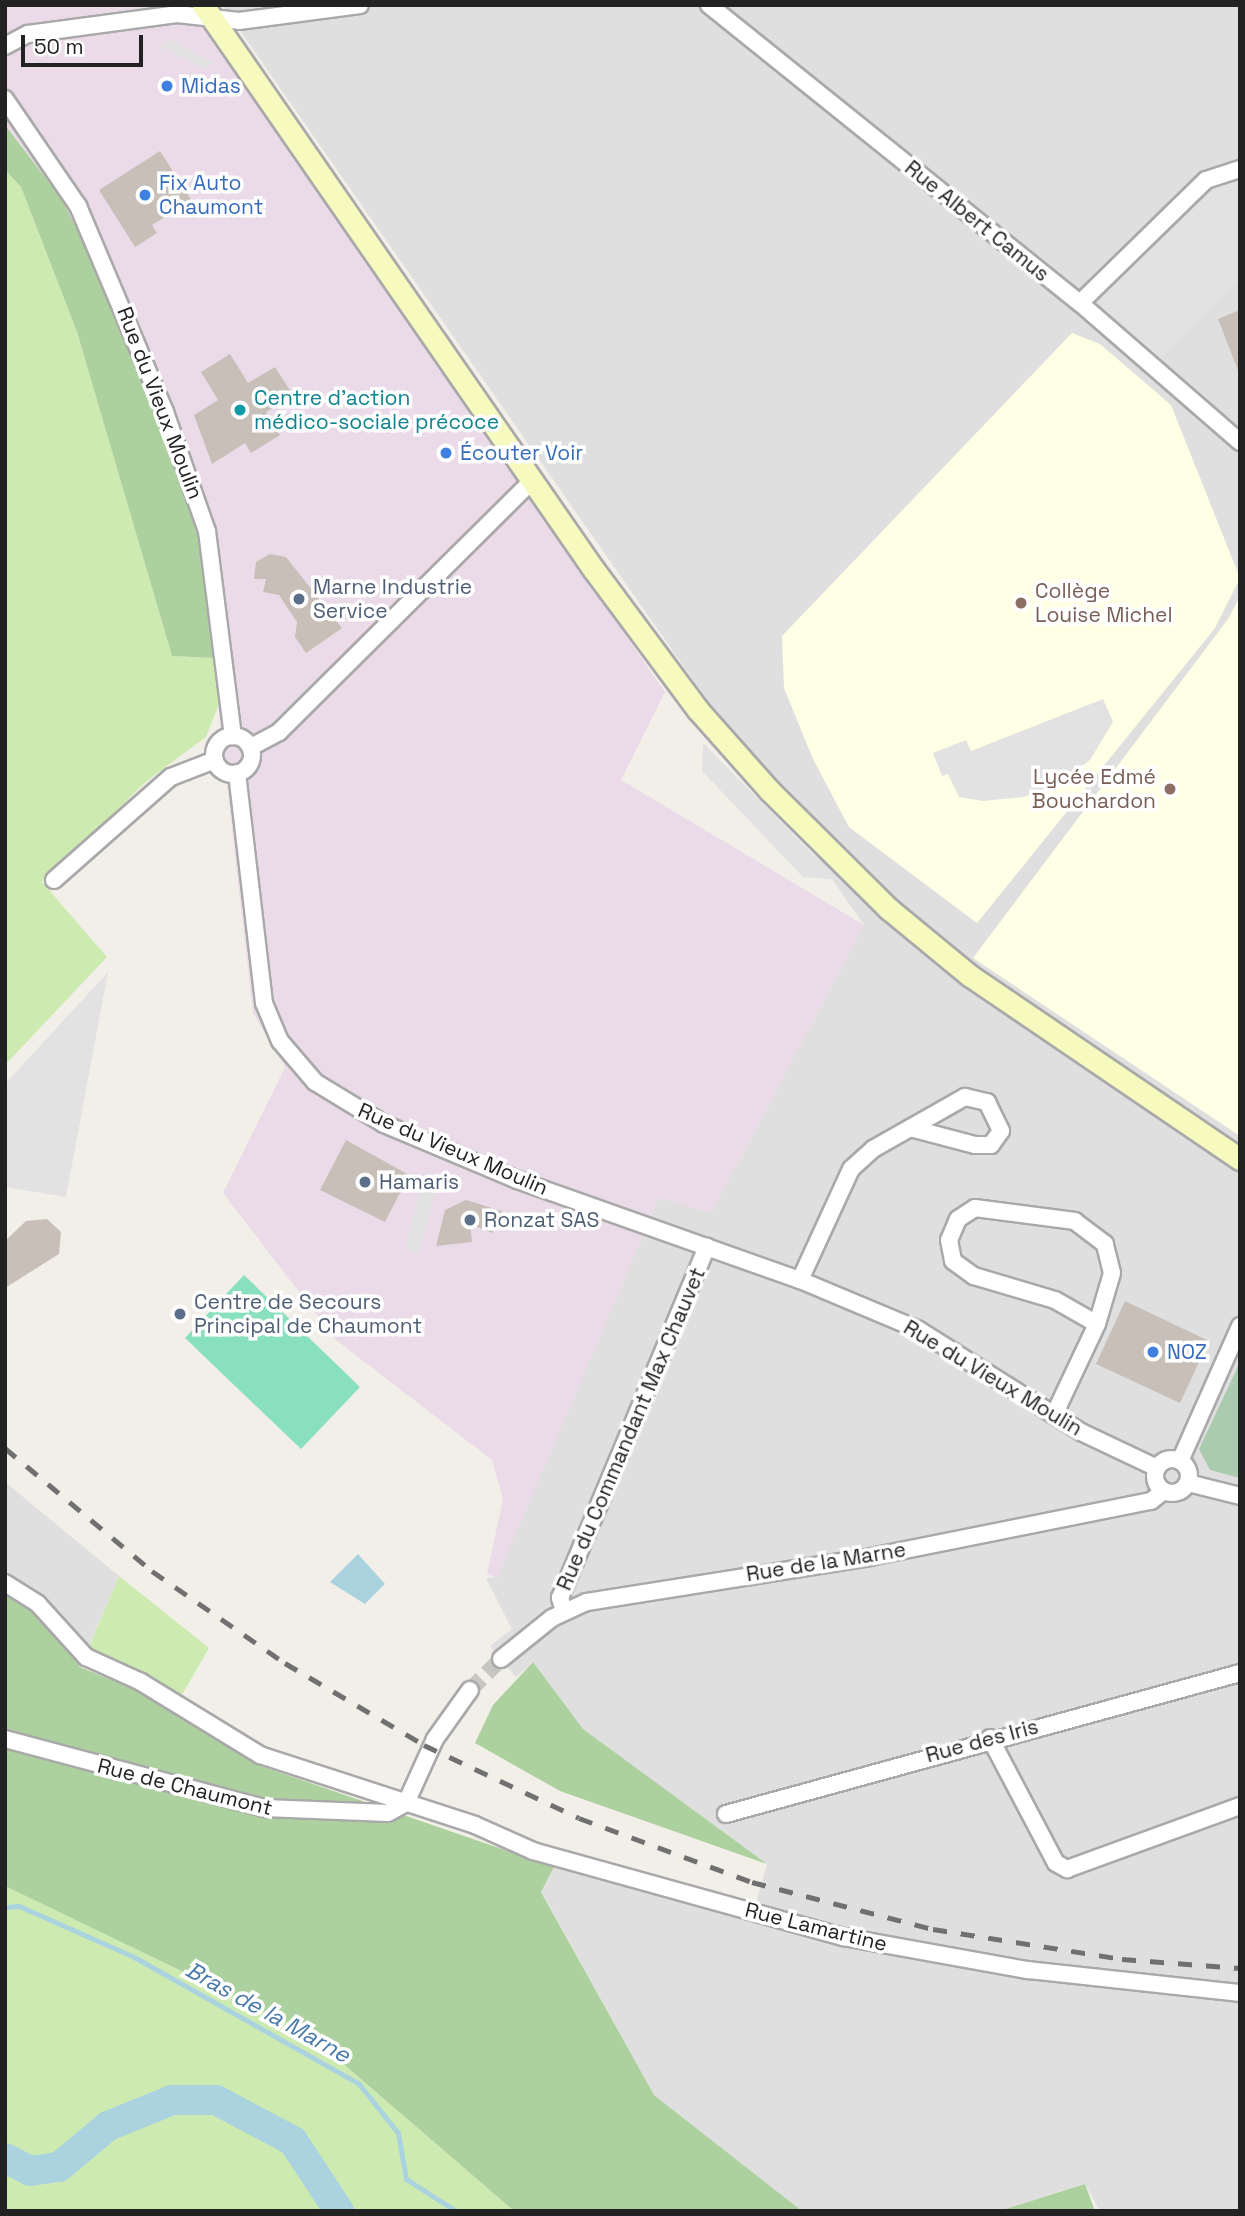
<!DOCTYPE html>
<html>
<head>
<meta charset="utf-8">
<style>
	body { margin:0 }
	#map { position:relative; width:1245px; height:2216px; overflow:hidden; background:#f2efe9; font-family:"Space Grotesk",sans-serif }
	div>[style] { position:absolute }
	[style*='--x'] { left:calc(var(--x)*1px); top:calc(var(--y)*1px); width:calc(var(--w)*1px); rotate:calc(var(--a)*1deg) }
	.residential>* { inset:0; background:#e0dfdf }
	.industrial>* { inset:0; background:#ebdbe8 }
	.education>* { inset:0; background:#ffffe5 }
	.grass>* { inset:0; background:#cdebb0 }
	.forest>* { inset:0; background:#add19e }
	.cemetery>* { inset:0; background:#aacbaf }
	.pitch>* { inset:0; background:#88e0be }
	.parking>* { inset:0; background:#e2e2e2 }
	.water>* { inset:0; background:#aad3df }
	.stream>* { height:5px; margin:-2.5px; padding:0 2.5px; transform-origin:2.5px; border-radius:2.5px; background:#aad3df }
	.river>* { height:30px; margin:-15px; padding:0 15px; transform-origin:15px; border-radius:15px; background:#aad3df }
	.building>* { inset:0; background:#c7bfb8 }
	.street-tunnel>* { height:16px; margin-top:-8px; transform-origin:0; background:repeating-linear-gradient(90deg,#c8c6c1 0 16px,transparent 0 24px) }
	.roads { filter:drop-shadow(2px 0 #a9a9a9) drop-shadow(-2px 0 #a9a9a9) drop-shadow(0 2px #a9a9a9) drop-shadow(0 -2px #a9a9a9) }
	.street>* { height:16px; margin:-8px; padding:0 8px; transform-origin:8px; border-radius:8px; background:#fff }
	.street>.ring { margin:-8px; padding:0; box-sizing:content-box; background:none; border:16px solid #fff; border-radius:50% }
	.secondary>* { height:21px; margin:-10.5px; padding:0 10.5px; transform-origin:10.5px; border-radius:10.5px; background:#f7fabf }
	.rail>* { height:5px; margin-top:-2.5px; transform-origin:0; background:repeating-linear-gradient(90deg,#707070 0 14px,transparent 0 28px) }
	.dots>* { width:19px; height:19px; translate:-50% -50%; box-sizing:border-box; border:4px solid #fff; border-radius:50% }
	span { translate:-50% -50%; white-space:nowrap; text-align:center; line-height:1.15; -webkit-text-stroke:7px #fff; paint-order:stroke }
	.shop-label { font-size:21px; color:#366cbe }
	.left { translate:0 -50%; text-align:left }
	.street-label { font-size:21px; color:#222 }
	.culture-label { font-size:21px; color:#0d838f }
	.service-label { font-size:21px; color:#4e5e75 }
	.education-label { font-size:21px; color:#785e54 }
	.right { translate:-100% -50%; text-align:right }
	.water-label { font-size:23px; color:#4a7aab; font-style:italic }
	.frame { position:absolute; inset:0; border:7px solid #222; pointer-events:none }
	.scale { position:absolute; left:21px; top:35px; width:122px; height:32px; box-sizing:border-box; border:4px solid #222; border-top:0; padding-left:9px; font-size:21px; line-height:24px; white-space:nowrap; color:#222; -webkit-text-stroke:5px #fff; paint-order:stroke }
</style>
</head>
<body>
<div id="map">
	<div class="residential">
		<i style="clip-path:polygon(222px 5px,1240px 5px,1240px 2211px,1100px 2211px,1085px 2184px,999px 2211px,802px 2211px,654px 2095px,541px 1891px,554px 1867px,752px 1917px,767px 1864px,582px 1729px,533px 1662px,516px 1677px,490px 1646px,512px 1629px,486px 1578px,497px 1577px,659px 1197px,711px 1213px,864px 925px)"></i>
		<i style="clip-path:polygon(5px 1482px,119px 1576px,80px 1667px,32px 1607px,5px 1591px)"></i>
	</div>
	<div class="industrial">
		<i style="clip-path:polygon(5px 5px,191px 5px,665px 692px,621px 780px,864px 925px,711px 1213px,659px 1198px,497px 1578px,487px 1574px,503px 1499px,492px 1460px,336px 1340px,223px 1193px,285px 1067px,253px 1013px,199px 540px,61px 198px,5px 125px)"></i>
	</div>
	<div class="education">
		<i style="clip-path:polygon(1072px 333px,1100px 344px,1171px 405px,1240px 578px,1215px 628px,977px 923px,849px 827px,813px 759px,784px 688px,782px 636px)"></i>
		<i style="clip-path:polygon(1240px 596px,1240px 1136px,973px 958px,1228px 619px)"></i>
	</div>
	<div class="grass">
		<i style="clip-path:polygon(5px 170px,21px 187px,77px 332px,172px 656px,214px 658px,219px 704px,206px 737px,148px 780px,42px 882px,107px 957px,5px 1065px)"></i>
		<i style="clip-path:polygon(119px 1576px,209px 1648px,182px 1695px,89px 1647px)"></i>
		<i style="clip-path:polygon(5px 1886px,304px 2030px,514px 2211px,5px 2211px)"></i>
	</div>
	<div class="forest">
		<i style="clip-path:polygon(5px 125px,61px 198px,128px 332px,199px 540px,214px 658px,172px 656px,77px 332px,21px 187px,5px 170px)"></i>
		<i style="clip-path:polygon(5px 1591px,32px 1607px,80px 1667px,143px 1693px,255px 1764px,554px 1867px,541px 1892px,654px 2095px,802px 2211px,514px 2211px,304px 2030px,5px 1886px)"></i>
		<i style="clip-path:polygon(533px 1662px,583px 1729px,767px 1864px,560px 1791px,475px 1743px,493px 1705px)"></i>
		<i style="clip-path:polygon(1085px 2184px,1095px 2211px,999px 2211px)"></i>
	</div>
	<div class="cemetery">
		<i style="clip-path:polygon(1240px 1362px,1240px 1478px,1210px 1470px,1199px 1449px)"></i>
	</div>
	<div class="pitch">
		<i style="clip-path:polygon(244px 1275px,360px 1387px,301px 1449px,185px 1338px)"></i>
	</div>
	<div class="parking">
		<i style="clip-path:polygon(171px 40px,214px 63px,205px 69px,160px 47px)"></i>
		<i style="clip-path:polygon(1240px 177px,1240px 280px,1159px 359px,1102px 311px,1101px 297px,1222px 181px)"></i>
		<i style="clip-path:polygon(1103px 699px,1113px 722px,1090px 760px,1059px 783px,1024px 797px,983px 801px,959px 797px,948px 774px,942px 776px,933px 753px,966px 740px,971px 751px)"></i>
		<i style="clip-path:polygon(703px 743px,838px 880px,803px 877px,702px 771px)"></i>
		<i style="clip-path:polygon(108px 972px,66px 1197px,5px 1187px,5px 1084px)"></i>
		<i style="clip-path:polygon(423px 1181px,438px 1184px,418px 1255px,405px 1249px)"></i>
	</div>
	<div class="water">
		<i style="clip-path:polygon(358px 1554px,385px 1584px,365px 1604px,330px 1582px)"></i>
	</div>
	<div class="stream">
		<i style="--x:5;--y:1907;--w:14;--a:-4"></i>
		<i style="--x:19;--y:1906;--w:126;--a:23.9"></i>
		<i style="--x:134;--y:1957;--w:258;--a:29.4"></i>
		<i style="--x:359;--y:2084;--w:63;--a:51.5"></i>
		<i style="--x:398;--y:2133;--w:47;--a:80.1"></i>
		<i style="--x:406;--y:2179;--w:59;--a:32.6"></i>
	</div>
	<div class="river">
		<i style="--x:5;--y:2158;--w:28;--a:27"></i>
		<i style="--x:30;--y:2171;--w:29;--a:-8"></i>
		<i style="--x:59;--y:2167;--w:64;--a:-39.9"></i>
		<i style="--x:108;--y:2126;--w:69;--a:-22.1"></i>
		<i style="--x:172;--y:2100;--w:44;--a:0"></i>
		<i style="--x:216;--y:2100;--w:87;--a:28"></i>
		<i style="--x:293;--y:2141;--w:84;--a:56.7"></i>
	</div>
	<div class="building">
		<i style="clip-path:polygon(160px 151px,192px 201px,152px 225px,157px 233px,135px 247px,99px 190px)"></i>
		<i style="clip-path:polygon(1240px 310px,1240px 373px,1239px 373px,1218px 319px)"></i>
		<i style="clip-path:polygon(230px 354px,248px 383px,275px 367px,293px 395px,266px 412px,280px 435px,251px 453px,245px 443px,212px 464px,194px 415px,218px 400px,201px 372px)"></i>
		<i style="clip-path:polygon(270px 554px,286px 557px,342px 628px,306px 653px,295px 637px,297px 622px,279px 595px,263px 592px,266px 579px,254px 579px,256px 562px)"></i>
		<i style="clip-path:polygon(346px 1140px,409px 1175px,385px 1222px,320px 1190px)"></i>
		<i style="clip-path:polygon(466px 1200px,502px 1211px,492px 1233px,470px 1224px,472px 1242px,436px 1246px,445px 1210px)"></i>
		<i style="clip-path:polygon(47px 1219px,61px 1232px,59px 1254px,5px 1288px,5px 1241px,26px 1221px)"></i>
		<i style="clip-path:polygon(1125px 1301px,1209px 1341px,1180px 1403px,1096px 1364px)"></i>
	</div>
	<div class="street-tunnel">
		<i style="--x:470;--y:1690;--w:44;--a:-45"></i>
	</div>
	<div class="roads">
		<div class="street">
			<i style="--x:709;--y:5;--w:476;--a:38.8"></i>
			<i style="--x:1080;--y:303;--w:212;--a:41"></i>
			<i style="--x:5;--y:46;--w:26;--a:-28"></i>
			<i style="--x:28;--y:34;--w:150;--a:-7.6"></i>
			<i style="--x:177;--y:14;--w:62;--a:6.4"></i>
			<i style="--x:239;--y:21;--w:122;--a:-7.5"></i>
			<i style="--x:5;--y:99;--w:130;--a:55.7"></i>
			<i style="--x:78;--y:206;--w:224;--a:67.1"></i>
			<i style="--x:165;--y:412;--w:126;--a:70.6"></i>
			<i style="--x:207;--y:531;--w:207;--a:82.8"></i>
			<i style="--x:1080;--y:303;--w:176;--a:-44.3"></i>
			<i style="--x:1206;--y:180;--w:36;--a:-18"></i>
			<i class="ring" style="left:214px;top:736px;width:22px;height:22px"></i>
			<i style="--x:251;--y:747;--w:32;--a:-28"></i>
			<i style="--x:279;--y:732;--w:356;--a:-44.8"></i>
			<i style="--x:237;--y:773;--w:232;--a:83.3"></i>
			<i style="--x:264;--y:1003;--w:41;--a:67.2"></i>
			<i style="--x:280;--y:1041;--w:54;--a:49.5"></i>
			<i style="--x:315;--y:1082;--w:81;--a:31.3"></i>
			<i style="--x:384;--y:1124;--w:144;--a:22.8"></i>
			<i style="--x:517;--y:1180;--w:300;--a:19.5"></i>
			<i style="--x:800;--y:1280;--w:129;--a:22.8"></i>
			<i style="--x:919;--y:1330;--w:191;--a:32.2"></i>
			<i style="--x:1081;--y:1432;--w:84;--a:25.3"></i>
			<i style="--x:54;--y:880;--w:156;--a:-41.4"></i>
			<i style="--x:171;--y:777;--w:47;--a:-21.1"></i>
			<i style="--x:800;--y:1280;--w:122;--a:-65.3"></i>
			<i style="--x:851;--y:1169;--w:30;--a:-42"></i>
			<i style="--x:873;--y:1149;--w:106;--a:-29.5"></i>
			<i style="--x:965;--y:1097;--w:23;--a:13"></i>
			<i style="--x:987;--y:1102;--w:32;--a:64"></i>
			<i style="--x:1001;--y:1131;--w:17;--a:126"></i>
			<i style="--x:991;--y:1145;--w:16;--a:180"></i>
			<i style="--x:975;--y:1145;--w:67;--a:-165.3"></i>
			<i style="--x:1054;--y:1415;--w:101;--a:-64.7"></i>
			<i style="--x:1097;--y:1324;--w:53;--a:-73.6"></i>
			<i style="--x:1112;--y:1273;--w:30;--a:-104"></i>
			<i style="--x:1105;--y:1244;--w:38;--a:-143"></i>
			<i style="--x:1075;--y:1221;--w:101;--a:-172.6"></i>
			<i style="--x:975;--y:1208;--w:20;--a:147"></i>
			<i style="--x:958;--y:1219;--w:23;--a:113"></i>
			<i style="--x:949;--y:1240;--w:21;--a:79"></i>
			<i style="--x:953;--y:1261;--w:26;--a:36"></i>
			<i style="--x:974;--y:1276;--w:84;--a:16.5"></i>
			<i style="--x:1055;--y:1300;--w:48;--a:29.7"></i>
			<i class="ring" style="left:1155px;top:1459px;width:18px;height:18px"></i>
			<i style="--x:1180;--y:1461;--w:148;--a:-66"></i>
			<i style="--x:1188;--y:1483;--w:54;--a:14"></i>
			<i style="--x:5;--y:1583;--w:39;--a:32"></i>
			<i style="--x:38;--y:1604;--w:72;--a:47.8"></i>
			<i style="--x:86;--y:1657;--w:60;--a:24.4"></i>
			<i style="--x:141;--y:1682;--w:140;--a:31.5"></i>
			<i style="--x:260;--y:1755;--w:226;--a:18"></i>
			<i style="--x:475;--y:1825;--w:64;--a:24.1"></i>
			<i style="--x:533;--y:1851;--w:323;--a:15.5"></i>
			<i style="--x:844;--y:1937;--w:187;--a:10.2"></i>
			<i style="--x:1028;--y:1970;--w:213;--a:6.2"></i>
			<i style="--x:564;--y:1611;--w:14;--a:-107"></i>
			<i style="--x:560;--y:1598;--w:381;--a:-67.3"></i>
			<i style="--x:501;--y:1659;--w:65;--a:-38.8"></i>
			<i style="--x:552;--y:1618;--w:38;--a:-25"></i>
			<i style="--x:587;--y:1602;--w:287;--a:-9"></i>
			<i style="--x:870;--y:1557;--w:287;--a:-11.3"></i>
			<i style="--x:1151;--y:1501;--w:16;--a:-38"></i>
			<i style="--x:990;--y:1738;--w:141;--a:62.2"></i>
			<i style="--x:1056;--y:1863;--w:13;--a:29"></i>
			<i style="--x:1067;--y:1869;--w:184;--a:-20"></i>
			<i style="--x:5;--y:1739;--w:269;--a:14.9"></i>
			<i style="--x:265;--y:1808;--w:123;--a:2.3"></i>
			<i style="--x:388;--y:1813;--w:21;--a:-29"></i>
			<i style="--x:406;--y:1803;--w:70;--a:-65.6"></i>
			<i style="--x:435;--y:1739;--w:60;--a:-54.5"></i>
			<i style="--x:726;--y:1814;--w:533;--a:-15.34"></i>
		</div>
		<div class="secondary">
			<i style="--x:203;--y:5;--w:687;--a:55.32"></i>
			<i style="--x:594;--y:570;--w:174;--a:53.4"></i>
			<i style="--x:698;--y:710;--w:107;--a:48.4"></i>
			<i style="--x:769;--y:790;--w:169;--a:44.8"></i>
			<i style="--x:889;--y:909;--w:104;--a:39.5"></i>
			<i style="--x:969;--y:975;--w:328;--a:34.2"></i>
		</div>
	</div>
	<div class="rail">
		<i style="--x:5;--y:1448;--w:192;--a:39.9"></i>
		<i style="--x:152;--y:1571;--w:162;--a:34.7"></i>
		<i style="--x:285;--y:1663;--w:161;--a:30.5"></i>
		<i style="--x:424;--y:1745;--w:171;--a:25.2"></i>
		<i style="--x:579;--y:1818;--w:184;--a:20.3"></i>
		<i style="--x:752;--y:1882;--w:187;--a:14.6"></i>
		<i style="--x:933;--y:1929;--w:191;--a:9"></i>
		<i style="--x:1122;--y:1959;--w:118;--a:4.4"></i>
	</div>
	<div class="dots">
		<i style="left:167px;top:86px;background:#3f7fe0"></i>
		<i style="left:145px;top:195px;background:#3f7fe0"></i>
		<i style="left:240px;top:410px;background:#0f9aa8"></i>
		<i style="left:446px;top:453px;background:#3f7fe0"></i>
		<i style="left:299px;top:599px;background:#5c6f8a"></i>
		<i style="left:1021px;top:603px;background:#8d6e63"></i>
		<i style="left:1170px;top:789px;background:#8d6e63"></i>
		<i style="left:365px;top:1182px;background:#5c6f8a"></i>
		<i style="left:470px;top:1220px;background:#5c6f8a"></i>
		<i style="left:180px;top:1314px;background:#5c6f8a"></i>
		<i style="left:1153px;top:1352px;background:#3f7fe0"></i>
	</div>
	<div class="shop-label">
		<span class="left" style="left:181px;top:86px">Midas</span>
		<span class="left" style="left:159px;top:195px">Fix Auto<br>Chaumont</span>
		<span class="left" style="left:460px;top:453px">Écouter Voir</span>
		<span class="left" style="left:1167px;top:1352px">NOZ</span>
	</div>
	<div class="street-label">
		<span style="left:977px;top:221px;rotate:39deg">Rue Albert Camus</span>
		<span style="left:160px;top:403px;rotate:69deg">Rue du Vieux Moulin</span>
		<span style="left:453px;top:1149px;rotate:23deg">Rue du Vieux Moulin</span>
		<span style="left:993px;top:1378px;rotate:31deg">Rue du Vieux Moulin</span>
		<span style="left:631px;top:1429px;rotate:-67deg">Rue du Commandant Max Chauvet</span>
		<span style="left:826px;top:1562px;rotate:-9deg">Rue de la Marne</span>
		<span style="left:982px;top:1741px;rotate:-15deg">Rue des Iris</span>
		<span style="left:185px;top:1787px;rotate:14deg">Rue de Chaumont</span>
		<span style="left:816px;top:1927px;rotate:14deg">Rue Lamartine</span>
	</div>
	<div class="culture-label">
		<span class="left" style="left:254px;top:410px">Centre d’action<br>médico-sociale précoce</span>
	</div>
	<div class="service-label">
		<span class="left" style="left:313px;top:599px">Marne Industrie<br>Service</span>
		<span class="left" style="left:379px;top:1182px">Hamaris</span>
		<span class="left" style="left:484px;top:1220px">Ronzat SAS</span>
		<span class="left" style="left:194px;top:1314px">Centre de Secours<br>Principal de Chaumont</span>
	</div>
	<div class="education-label">
		<span class="left" style="left:1035px;top:603px">Collège<br>Louise Michel</span>
		<span class="right" style="left:1156px;top:789px">Lycée Edmé<br>Bouchardon</span>
	</div>
	<div class="water-label">
		<span style="left:268px;top:2012px;rotate:29deg">Bras de la Marne</span>
	</div>
	<div class="frame"></div>
	<div class="scale">50 m</div>
</div>
</body>
</html>
